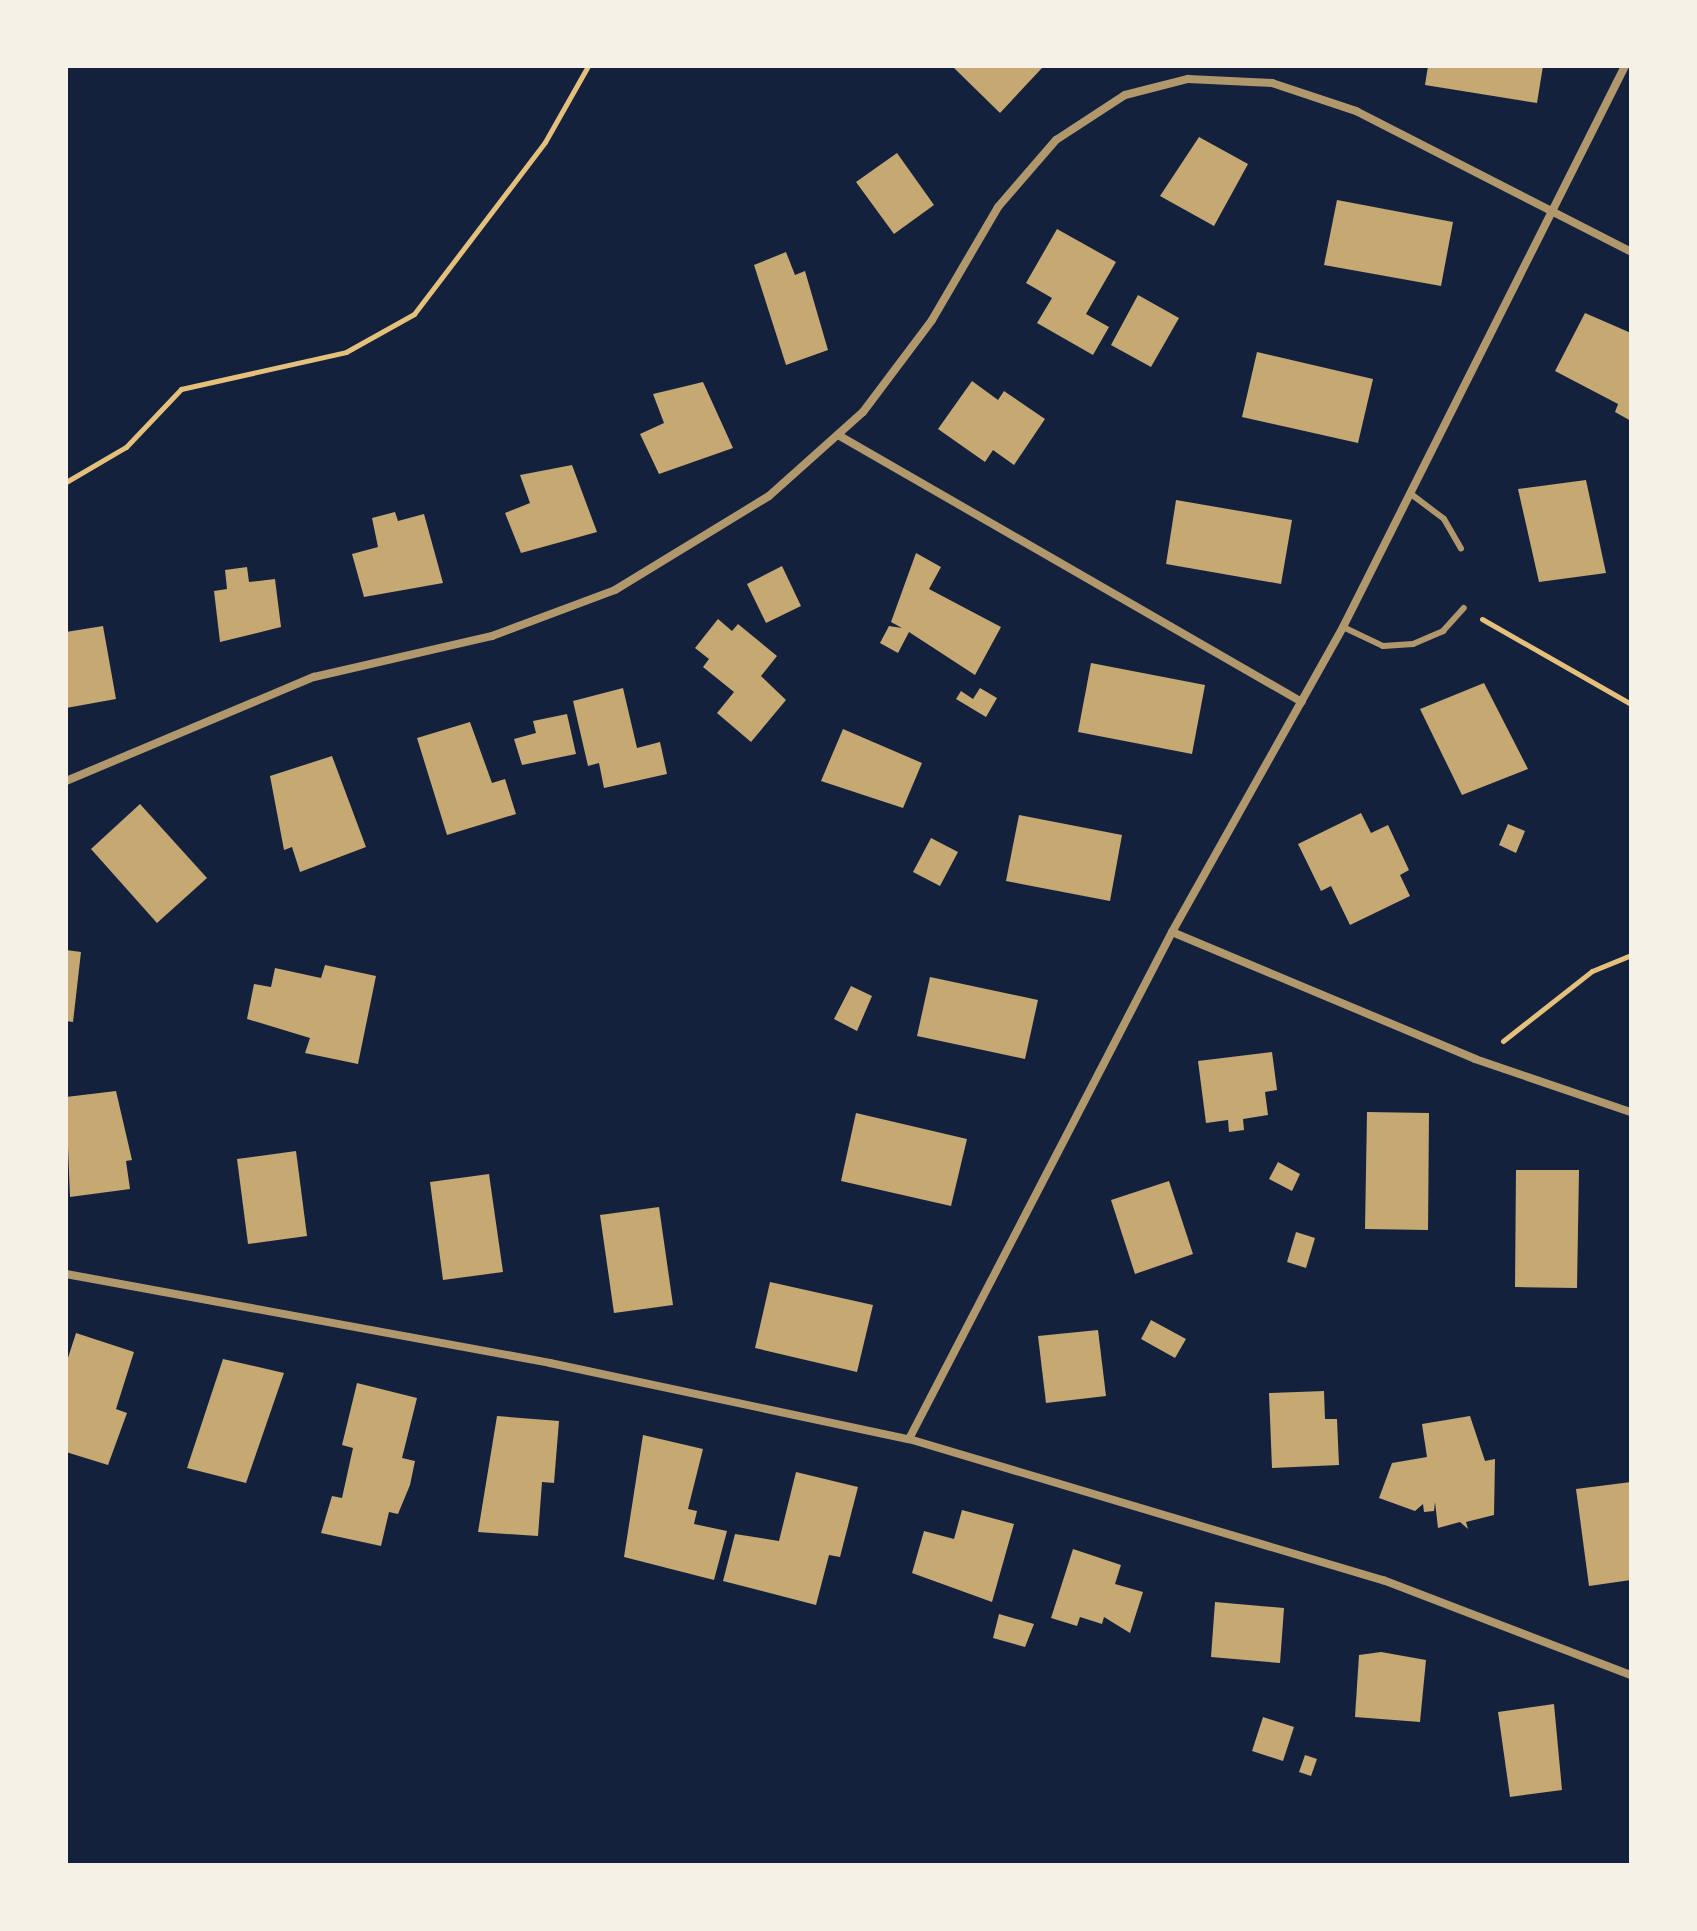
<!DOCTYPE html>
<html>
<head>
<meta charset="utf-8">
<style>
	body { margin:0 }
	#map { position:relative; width:1697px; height:1931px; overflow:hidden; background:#14213d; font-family:"Work Sans",sans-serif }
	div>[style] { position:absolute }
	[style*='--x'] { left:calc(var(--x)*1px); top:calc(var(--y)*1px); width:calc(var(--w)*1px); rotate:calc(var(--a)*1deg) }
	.building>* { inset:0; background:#c6a872 }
	.path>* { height:5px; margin:-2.5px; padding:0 2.5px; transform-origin:2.5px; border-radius:2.5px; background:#e5c07b }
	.service>* { height:6px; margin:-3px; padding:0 3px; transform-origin:3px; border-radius:3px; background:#b1986c }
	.minor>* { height:8px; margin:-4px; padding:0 4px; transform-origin:4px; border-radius:4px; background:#b1986c }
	span { translate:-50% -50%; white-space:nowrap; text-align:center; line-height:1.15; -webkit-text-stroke:7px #f6f1e7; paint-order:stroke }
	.frame { position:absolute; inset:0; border:68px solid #f6f1e7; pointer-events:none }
</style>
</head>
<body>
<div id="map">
	<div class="building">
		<i style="clip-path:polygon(952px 66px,1041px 66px,1042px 68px,1000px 113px)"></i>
		<i style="clip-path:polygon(1428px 66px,1543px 66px,1537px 103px,1425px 85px)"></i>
		<i style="clip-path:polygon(1199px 137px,1248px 164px,1214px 226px,1160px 196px)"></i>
		<i style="clip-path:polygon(897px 153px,934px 205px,894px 234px,856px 182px)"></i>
		<i style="clip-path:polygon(1337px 200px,1453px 222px,1441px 286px,1324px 265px)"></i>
		<i style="clip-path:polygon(1057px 229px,1116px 262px,1086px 314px,1109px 327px,1093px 355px,1037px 323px,1052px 298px,1026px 283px)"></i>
		<i style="clip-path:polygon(786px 252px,795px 275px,805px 271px,828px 350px,786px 365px,754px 265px)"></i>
		<i style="clip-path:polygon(1138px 295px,1179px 318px,1151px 367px,1111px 345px)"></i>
		<i style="clip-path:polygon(1585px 313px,1631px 333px,1631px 421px,1615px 412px,1618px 404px,1555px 371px)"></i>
		<i style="clip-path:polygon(1257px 352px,1373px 379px,1358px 443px,1242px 417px)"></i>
		<i style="clip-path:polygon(972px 381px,998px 400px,1004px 391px,1045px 419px,1014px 465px,993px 450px,985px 462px,938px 429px)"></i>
		<i style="clip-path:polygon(703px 382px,733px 448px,659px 474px,640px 434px,664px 423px,653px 394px)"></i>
		<i style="clip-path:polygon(572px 465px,597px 532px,521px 553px,505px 513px,530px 503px,520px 475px)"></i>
		<i style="clip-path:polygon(1586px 480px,1606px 573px,1539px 582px,1518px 489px)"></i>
		<i style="clip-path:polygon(1176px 500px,1292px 520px,1281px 584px,1166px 564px)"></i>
		<i style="clip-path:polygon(395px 512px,398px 521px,424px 514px,443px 583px,364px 597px,352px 554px,378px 547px,372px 518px)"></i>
		<i style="clip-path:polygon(916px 553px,941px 567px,929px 589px,1001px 627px,975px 675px,909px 632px,898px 653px,880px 643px,889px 626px,902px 628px,891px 622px)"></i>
		<i style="clip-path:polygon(782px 566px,801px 606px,766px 623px,747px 584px)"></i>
		<i style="clip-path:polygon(247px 567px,249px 582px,275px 579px,281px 627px,220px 642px,214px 591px,227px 589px,225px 570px)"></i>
		<i style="clip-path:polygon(718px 619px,732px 631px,738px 624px,777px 656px,761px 676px,786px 700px,751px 742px,717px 713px,734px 692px,703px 667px,709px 659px,695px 648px)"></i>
		<i style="clip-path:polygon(103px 626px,116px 699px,66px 708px,66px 632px)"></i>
		<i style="clip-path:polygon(1091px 663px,1205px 685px,1192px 754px,1078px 732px)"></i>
		<i style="clip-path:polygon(1484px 683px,1528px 769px,1462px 795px,1420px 709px)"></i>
		<i style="clip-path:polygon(623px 688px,637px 748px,660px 742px,667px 774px,604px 788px,599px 763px,588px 766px,573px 701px)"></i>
		<i style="clip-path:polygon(980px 688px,997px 698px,986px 717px,956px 699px,961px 691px,973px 699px)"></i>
		<i style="clip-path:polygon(567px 714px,576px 754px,522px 765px,514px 739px,536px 733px,533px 721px)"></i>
		<i style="clip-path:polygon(470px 722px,492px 783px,505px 779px,516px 814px,447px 835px,417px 738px)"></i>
		<i style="clip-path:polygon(843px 729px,922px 763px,903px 808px,821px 781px)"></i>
		<i style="clip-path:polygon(332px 756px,366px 847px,300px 872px,292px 847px,284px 850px,270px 776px)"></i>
		<i style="clip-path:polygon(140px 804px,207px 878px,157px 923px,91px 849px)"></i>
		<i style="clip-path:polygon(1361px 813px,1371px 833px,1388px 825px,1409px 870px,1400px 875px,1410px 896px,1350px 925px,1331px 886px,1321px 891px,1298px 844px)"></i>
		<i style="clip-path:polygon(1019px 815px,1122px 835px,1110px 901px,1006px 881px)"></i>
		<i style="clip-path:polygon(1508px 824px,1525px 831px,1516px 853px,1499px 845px)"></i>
		<i style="clip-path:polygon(931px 838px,958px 852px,940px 886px,913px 872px)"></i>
		<i style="clip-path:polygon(66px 950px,81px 952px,73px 1022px,66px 1021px)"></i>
		<i style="clip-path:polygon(325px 965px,376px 976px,358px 1064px,305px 1053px,310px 1038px,247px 1019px,254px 984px,271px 987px,275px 968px,321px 978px)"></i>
		<i style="clip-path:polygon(930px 977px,1038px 1000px,1025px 1059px,917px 1036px)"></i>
		<i style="clip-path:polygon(851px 986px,872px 996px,857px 1031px,834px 1019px)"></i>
		<i style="clip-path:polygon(1272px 1052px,1277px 1090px,1265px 1092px,1268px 1115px,1243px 1119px,1244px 1130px,1229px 1132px,1228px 1120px,1206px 1123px,1198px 1061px)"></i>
		<i style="clip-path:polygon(116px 1091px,132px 1160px,126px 1161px,130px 1189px,70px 1197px,66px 1097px)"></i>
		<i style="clip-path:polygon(1367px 1112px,1429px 1113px,1428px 1230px,1365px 1229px)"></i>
		<i style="clip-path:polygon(856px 1113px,967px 1139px,951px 1206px,841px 1181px)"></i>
		<i style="clip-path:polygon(296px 1151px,307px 1236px,248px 1244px,237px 1159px)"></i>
		<i style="clip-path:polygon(1278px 1162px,1300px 1174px,1292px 1191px,1269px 1179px)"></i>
		<i style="clip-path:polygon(1516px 1170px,1579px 1170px,1577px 1288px,1515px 1287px)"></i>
		<i style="clip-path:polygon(489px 1174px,503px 1272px,443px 1280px,430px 1182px)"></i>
		<i style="clip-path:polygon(1169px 1181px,1193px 1254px,1135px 1274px,1111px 1200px)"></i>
		<i style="clip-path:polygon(659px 1207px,673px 1305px,614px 1313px,600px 1215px)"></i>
		<i style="clip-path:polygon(1296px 1232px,1315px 1238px,1306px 1268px,1287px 1262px)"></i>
		<i style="clip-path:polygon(770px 1282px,873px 1305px,857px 1372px,755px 1348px)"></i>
		<i style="clip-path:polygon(1151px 1320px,1186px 1339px,1175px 1358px,1141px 1339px)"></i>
		<i style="clip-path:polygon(1098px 1330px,1106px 1396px,1046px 1403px,1038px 1336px)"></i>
		<i style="clip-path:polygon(76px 1333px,134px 1352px,116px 1409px,127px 1413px,108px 1465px,66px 1452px,66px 1364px)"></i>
		<i style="clip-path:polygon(223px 1359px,284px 1373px,246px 1483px,187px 1468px)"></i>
		<i style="clip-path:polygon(357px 1383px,417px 1398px,402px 1458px,415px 1461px,410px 1485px,398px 1514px,389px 1512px,381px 1546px,321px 1533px,332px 1496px,342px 1498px,353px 1448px,342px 1445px)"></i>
		<i style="clip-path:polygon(1324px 1391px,1325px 1419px,1337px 1419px,1339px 1465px,1272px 1468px,1269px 1393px)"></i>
		<i style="clip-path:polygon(497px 1416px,559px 1421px,554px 1483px,542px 1482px,538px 1536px,478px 1532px)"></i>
		<i style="clip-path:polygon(1470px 1416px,1485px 1461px,1495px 1459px,1494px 1515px,1466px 1522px,1468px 1529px,1460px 1522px,1438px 1528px,1435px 1502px,1434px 1511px,1424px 1512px,1423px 1504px,1415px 1511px,1379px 1498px,1392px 1463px,1427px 1457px,1422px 1424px)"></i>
		<i style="clip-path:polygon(643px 1435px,703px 1449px,688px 1509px,697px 1511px,694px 1524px,727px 1531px,714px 1580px,624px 1557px)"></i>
		<i style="clip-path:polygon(796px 1472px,858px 1487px,840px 1557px,829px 1555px,816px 1605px,723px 1581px,735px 1534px,779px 1541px)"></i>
		<i style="clip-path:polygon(1631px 1482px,1631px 1580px,1589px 1586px,1576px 1489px)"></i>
		<i style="clip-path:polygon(962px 1510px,1014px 1524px,992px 1602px,912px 1573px,924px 1531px,954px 1539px)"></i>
		<i style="clip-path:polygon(1073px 1549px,1121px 1565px,1115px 1584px,1143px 1592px,1130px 1633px,1104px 1617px,1102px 1624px,1080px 1617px,1077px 1626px,1051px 1618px)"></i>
		<i style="clip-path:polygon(1215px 1602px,1284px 1608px,1280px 1663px,1211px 1657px)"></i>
		<i style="clip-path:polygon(999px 1614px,1034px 1624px,1025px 1647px,993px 1638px)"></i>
		<i style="clip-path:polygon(1381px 1652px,1426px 1660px,1420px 1722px,1355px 1717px,1359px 1655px)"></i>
		<i style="clip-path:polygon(1554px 1704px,1562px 1790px,1510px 1797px,1498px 1712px)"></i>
		<i style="clip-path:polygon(1263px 1717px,1294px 1727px,1283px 1761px,1252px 1751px)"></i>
		<i style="clip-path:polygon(1305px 1755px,1317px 1759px,1311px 1776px,1299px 1772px)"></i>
	</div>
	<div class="path">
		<i style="--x:66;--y:482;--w:69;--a:-30.3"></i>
		<i style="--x:126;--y:447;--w:80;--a:-46.5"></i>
		<i style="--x:181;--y:389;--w:169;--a:-12.6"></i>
		<i style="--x:346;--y:352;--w:78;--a:-29.2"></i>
		<i style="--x:414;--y:314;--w:216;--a:-52.7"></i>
		<i style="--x:545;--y:142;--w:87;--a:-60.5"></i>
		<i style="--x:1482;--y:619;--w:172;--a:29.7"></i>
		<i style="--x:1503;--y:1041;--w:113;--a:-38.2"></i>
		<i style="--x:1592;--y:971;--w:42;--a:-22.3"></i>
	</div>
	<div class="service">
		<i style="--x:1411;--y:494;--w:41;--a:37.1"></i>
		<i style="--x:1444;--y:519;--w:34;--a:60"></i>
		<i style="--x:1343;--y:627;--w:44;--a:25.4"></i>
		<i style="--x:1383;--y:646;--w:30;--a:-4"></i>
		<i style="--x:1413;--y:644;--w:33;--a:-23"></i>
		<i style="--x:1443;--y:631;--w:31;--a:-48"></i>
	</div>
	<div class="minor">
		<i style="--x:838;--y:435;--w:535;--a:29.92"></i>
		<i style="--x:66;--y:781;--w:269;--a:-22.8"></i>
		<i style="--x:314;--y:677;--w:183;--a:-13"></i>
		<i style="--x:492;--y:636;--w:131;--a:-20.5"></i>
		<i style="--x:615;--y:590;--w:180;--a:-31.4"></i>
		<i style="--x:769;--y:496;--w:126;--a:-41.8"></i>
		<i style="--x:863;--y:412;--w:115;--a:-53.1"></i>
		<i style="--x:932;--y:320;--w:131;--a:-59.7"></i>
		<i style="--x:998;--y:207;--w:89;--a:-49.1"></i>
		<i style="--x:1056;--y:140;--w:82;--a:-33.1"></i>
		<i style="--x:1125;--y:95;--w:65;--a:-14.3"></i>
		<i style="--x:1188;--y:79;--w:84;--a:2.7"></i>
		<i style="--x:1272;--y:83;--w:89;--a:18.4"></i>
		<i style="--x:1356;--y:111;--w:309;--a:27.1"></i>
		<i style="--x:1172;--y:932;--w:329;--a:22.7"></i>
		<i style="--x:1475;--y:1059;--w:165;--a:18.8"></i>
		<i style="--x:66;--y:1274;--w:492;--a:10.4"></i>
		<i style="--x:550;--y:1363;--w:367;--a:12"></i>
		<i style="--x:909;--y:1439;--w:495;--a:16.6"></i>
		<i style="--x:1383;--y:1580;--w:266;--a:21"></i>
		<i style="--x:909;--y:1439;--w:571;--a:-62.58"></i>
		<i style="--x:1172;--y:932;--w:350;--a:-60.7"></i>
		<i style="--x:1343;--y:627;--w:628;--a:-63.31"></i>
	</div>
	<div class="frame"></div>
</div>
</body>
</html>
